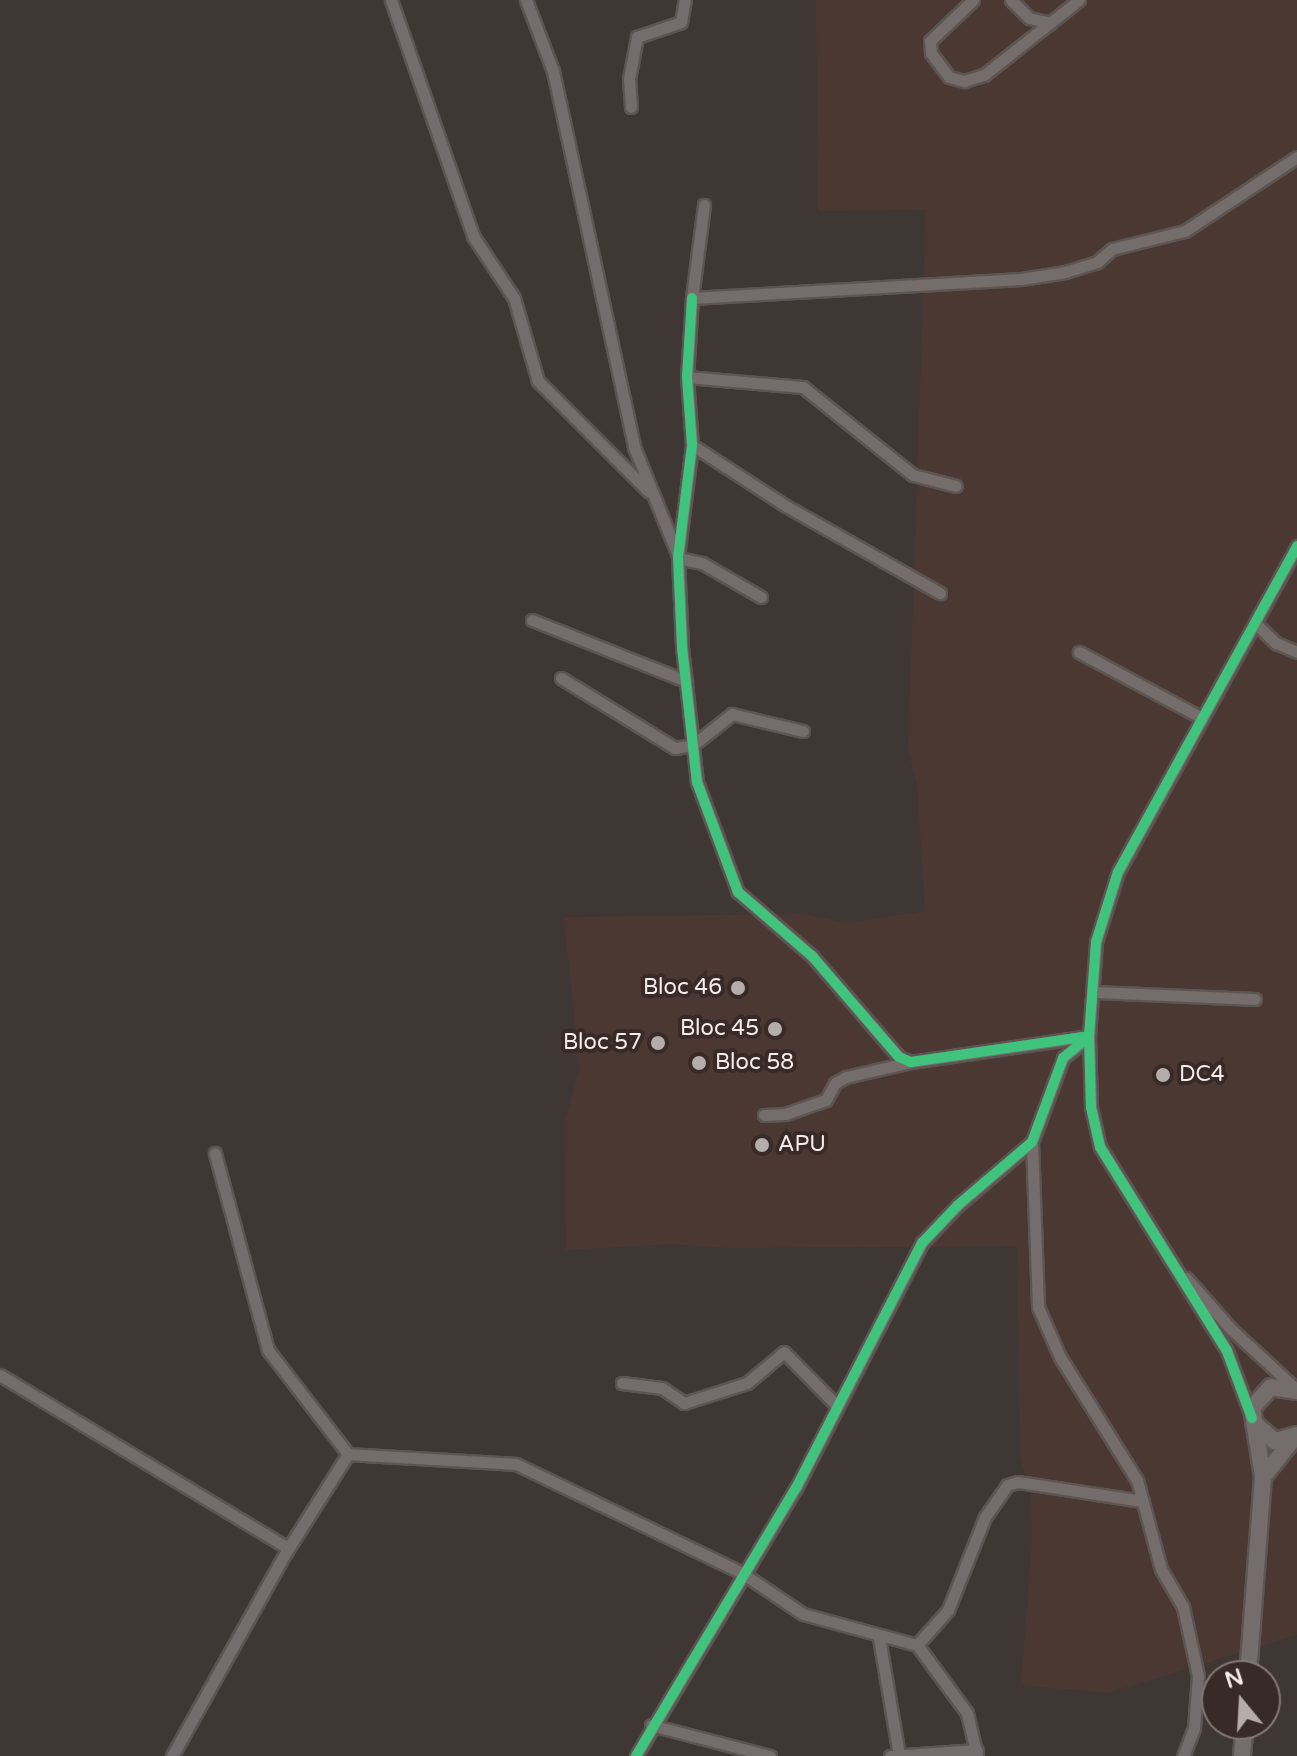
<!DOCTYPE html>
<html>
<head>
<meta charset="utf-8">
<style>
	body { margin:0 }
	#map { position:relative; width:1297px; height:1756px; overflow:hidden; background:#3f3734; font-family:"Varela Round",sans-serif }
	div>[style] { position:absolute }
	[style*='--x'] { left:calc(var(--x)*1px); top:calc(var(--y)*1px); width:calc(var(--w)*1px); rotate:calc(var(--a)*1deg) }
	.built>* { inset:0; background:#4c3833 }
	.roads { filter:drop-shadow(2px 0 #5c5552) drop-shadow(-2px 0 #5c5552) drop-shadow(0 2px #5c5552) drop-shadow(0 -2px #5c5552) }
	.minor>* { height:11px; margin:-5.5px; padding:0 5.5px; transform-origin:5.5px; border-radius:5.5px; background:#746d6b }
	.secondary>* { height:16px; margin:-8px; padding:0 8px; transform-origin:8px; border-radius:8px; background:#746d6b }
	.cycleway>* { height:10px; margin:-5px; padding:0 5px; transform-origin:5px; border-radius:5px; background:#40c37c }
	.dots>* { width:22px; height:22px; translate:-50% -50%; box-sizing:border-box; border:4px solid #382a26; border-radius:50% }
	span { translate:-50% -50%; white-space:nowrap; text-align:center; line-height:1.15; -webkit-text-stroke:8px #382a26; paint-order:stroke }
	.poi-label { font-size:22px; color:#f6ece9 }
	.right { translate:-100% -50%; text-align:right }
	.left { translate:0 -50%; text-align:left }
	.north { position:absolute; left:1201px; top:1660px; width:80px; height:80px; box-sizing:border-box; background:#382a26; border:2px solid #847874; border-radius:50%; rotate:342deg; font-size:22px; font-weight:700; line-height:32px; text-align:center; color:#f6ece9 }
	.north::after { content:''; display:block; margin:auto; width:28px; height:36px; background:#b6adaa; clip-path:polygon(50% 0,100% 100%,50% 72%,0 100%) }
</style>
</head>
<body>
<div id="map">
	<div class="built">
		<i style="clip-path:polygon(816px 0,1297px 0,1297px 1635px,1108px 1693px,1021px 1685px,1032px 1541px,1031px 1495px,1020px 1456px,1017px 1246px,728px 1248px,672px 1244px,566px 1250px,565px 1118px,580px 1070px,564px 917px,801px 914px,848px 923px,925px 911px,917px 783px,908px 750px,926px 210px,818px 211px)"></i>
	</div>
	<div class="roads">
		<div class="minor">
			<i style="--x:391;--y:0;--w:250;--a:70.8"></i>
			<i style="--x:473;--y:236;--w:74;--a:56.5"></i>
			<i style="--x:514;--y:298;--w:86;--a:73.9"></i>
			<i style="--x:538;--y:381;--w:156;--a:45"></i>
			<i style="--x:526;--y:0;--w:76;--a:69.2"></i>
			<i style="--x:553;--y:71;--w:385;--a:77.8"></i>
			<i style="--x:634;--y:447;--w:114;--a:67.9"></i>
			<i style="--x:973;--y:0;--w:59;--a:136.4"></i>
			<i style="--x:930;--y:41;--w:12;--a:85"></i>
			<i style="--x:931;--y:53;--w:30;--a:53"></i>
			<i style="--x:949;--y:77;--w:16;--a:15"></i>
			<i style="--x:964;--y:81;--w:21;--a:-17"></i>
			<i style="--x:984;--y:75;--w:121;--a:-38.3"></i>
			<i style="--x:1011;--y:0;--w:25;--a:45"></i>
			<i style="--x:1029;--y:18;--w:22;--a:13"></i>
			<i style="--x:631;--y:107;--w:28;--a:-94"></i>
			<i style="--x:629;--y:79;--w:43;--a:-79.2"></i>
			<i style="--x:637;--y:37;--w:46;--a:-18.8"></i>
			<i style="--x:681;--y:22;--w:22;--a:-80"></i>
			<i style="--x:704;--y:205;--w:94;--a:97.4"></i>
			<i style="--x:692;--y:298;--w:330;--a:-3.3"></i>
			<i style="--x:1021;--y:279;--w:45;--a:-9"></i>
			<i style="--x:1065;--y:272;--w:34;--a:-17"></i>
			<i style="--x:1097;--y:262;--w:20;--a:-41"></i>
			<i style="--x:1112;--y:249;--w:75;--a:-13.9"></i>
			<i style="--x:1185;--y:231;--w:134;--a:-33.5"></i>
			<i style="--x:692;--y:298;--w:79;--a:93.6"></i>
			<i style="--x:687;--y:377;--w:68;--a:85.8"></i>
			<i style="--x:692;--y:445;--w:114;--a:97.1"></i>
			<i style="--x:678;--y:558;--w:89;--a:87.4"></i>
			<i style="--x:682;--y:647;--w:136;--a:83.7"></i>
			<i style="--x:697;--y:782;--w:117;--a:69.6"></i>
			<i style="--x:738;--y:892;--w:98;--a:40.9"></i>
			<i style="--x:812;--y:956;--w:133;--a:49.3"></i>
			<i style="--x:899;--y:1057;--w:13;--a:23"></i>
			<i style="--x:911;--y:1062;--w:180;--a:-8.3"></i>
			<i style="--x:687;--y:377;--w:116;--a:4.9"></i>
			<i style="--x:803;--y:387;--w:141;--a:38.7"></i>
			<i style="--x:913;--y:475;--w:44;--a:14.3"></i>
			<i style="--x:692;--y:445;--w:112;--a:33"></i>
			<i style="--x:786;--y:506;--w:177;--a:29.5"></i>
			<i style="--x:678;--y:558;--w:25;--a:12"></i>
			<i style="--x:702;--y:563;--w:68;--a:30"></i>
			<i style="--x:532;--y:620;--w:166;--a:21.6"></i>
			<i style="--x:1256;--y:624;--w:28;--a:44"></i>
			<i style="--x:1276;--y:643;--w:23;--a:23"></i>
			<i style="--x:1079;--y:652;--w:140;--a:28.2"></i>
			<i style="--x:561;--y:678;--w:134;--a:31.6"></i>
			<i style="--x:675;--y:748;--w:18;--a:-9"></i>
			<i style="--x:693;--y:745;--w:50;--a:-38.5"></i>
			<i style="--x:732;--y:714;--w:73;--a:13.5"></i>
			<i style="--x:1096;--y:992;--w:159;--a:2.5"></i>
			<i style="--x:764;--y:1115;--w:21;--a:-3"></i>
			<i style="--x:785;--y:1114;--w:43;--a:-18.9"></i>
			<i style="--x:826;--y:1100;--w:19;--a:-62"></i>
			<i style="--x:835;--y:1083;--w:13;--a:-29"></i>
			<i style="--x:846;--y:1077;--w:67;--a:-13"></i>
			<i style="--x:1032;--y:1142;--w:165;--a:87.9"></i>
			<i style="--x:1038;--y:1307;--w:55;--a:66.3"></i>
			<i style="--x:1060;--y:1357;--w:145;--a:58"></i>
			<i style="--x:1137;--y:1480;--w:92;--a:74.9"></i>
			<i style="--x:1161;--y:1569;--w:44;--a:59.9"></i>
			<i style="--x:1183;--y:1607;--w:71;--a:77.7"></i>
			<i style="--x:1198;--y:1676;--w:52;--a:94.4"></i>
			<i style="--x:1194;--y:1728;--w:30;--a:111"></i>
			<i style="--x:1186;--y:1278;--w:68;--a:48.6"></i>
			<i style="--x:1231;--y:1329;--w:88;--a:42.7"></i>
			<i style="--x:0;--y:1375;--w:336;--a:31"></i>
			<i style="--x:622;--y:1383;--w:40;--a:7.1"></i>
			<i style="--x:662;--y:1388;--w:27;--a:34"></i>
			<i style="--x:684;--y:1403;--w:66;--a:-17.6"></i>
			<i style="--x:747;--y:1383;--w:48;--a:-40"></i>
			<i style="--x:784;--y:1352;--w:76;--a:45.5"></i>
			<i style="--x:1250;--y:1413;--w:66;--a:-110.4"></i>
			<i style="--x:1227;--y:1351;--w:240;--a:-121.9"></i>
			<i style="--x:1100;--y:1147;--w:41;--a:-102.7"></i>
			<i style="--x:1091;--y:1107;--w:71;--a:-91.6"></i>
			<i style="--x:1089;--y:1036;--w:94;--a:-85.7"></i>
			<i style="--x:1096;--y:942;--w:73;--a:-72.6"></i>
			<i style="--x:1118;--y:872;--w:372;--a:-61.2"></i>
			<i style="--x:348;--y:1454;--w:168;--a:3.4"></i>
			<i style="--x:516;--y:1464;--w:251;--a:25.7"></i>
			<i style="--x:742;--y:1573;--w:73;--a:33.9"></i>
			<i style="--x:803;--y:1614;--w:118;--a:15.2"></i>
			<i style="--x:879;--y:1638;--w:119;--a:80.3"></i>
			<i style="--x:651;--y:1725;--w:123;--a:14.6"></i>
			<i style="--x:172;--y:1756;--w:234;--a:-60.8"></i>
			<i style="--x:286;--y:1552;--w:116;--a:-57.7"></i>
			<i style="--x:348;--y:1454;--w:131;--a:-127.6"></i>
			<i style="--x:268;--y:1350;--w:204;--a:-105.1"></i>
			<i style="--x:636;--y:1756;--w:312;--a:-59.2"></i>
			<i style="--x:796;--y:1488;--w:276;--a:-62.8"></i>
			<i style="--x:922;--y:1243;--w:52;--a:-46.5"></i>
			<i style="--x:958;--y:1205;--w:97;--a:-40.4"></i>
			<i style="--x:1032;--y:1142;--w:90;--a:-69.7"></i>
			<i style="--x:1063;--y:1058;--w:33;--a:-39"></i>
			<i style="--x:890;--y:1756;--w:87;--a:-3.9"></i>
			<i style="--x:977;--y:1756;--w:44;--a:-103.1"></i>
			<i style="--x:967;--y:1713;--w:84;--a:-126.3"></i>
			<i style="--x:917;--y:1645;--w:47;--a:-48.5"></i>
			<i style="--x:948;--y:1610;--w:100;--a:-68.3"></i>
			<i style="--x:985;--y:1517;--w:39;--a:-55"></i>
			<i style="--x:1007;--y:1485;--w:11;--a:-15"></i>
			<i style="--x:1018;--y:1482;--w:125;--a:8.7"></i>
		</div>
		<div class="secondary">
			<i style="--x:1254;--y:1423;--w:28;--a:41"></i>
			<i style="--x:1275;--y:1441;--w:23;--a:-15"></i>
			<i style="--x:1263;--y:1477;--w:50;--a:-51.5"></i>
			<i style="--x:1248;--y:1676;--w:200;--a:-85.7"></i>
			<i style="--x:1263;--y:1477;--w:70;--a:-99.1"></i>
			<i style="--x:1252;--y:1408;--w:28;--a:-48"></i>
			<i style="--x:1271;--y:1387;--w:26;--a:9"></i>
			<i style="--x:1242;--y:1756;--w:32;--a:-85"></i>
		</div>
	</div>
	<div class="cycleway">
		<i style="--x:692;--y:298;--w:79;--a:93.6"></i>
		<i style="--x:687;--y:377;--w:68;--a:85.8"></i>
		<i style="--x:692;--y:445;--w:114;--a:97.1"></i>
		<i style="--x:678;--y:558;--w:89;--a:87.4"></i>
		<i style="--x:682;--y:647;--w:136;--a:83.7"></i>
		<i style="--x:697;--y:782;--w:117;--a:69.6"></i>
		<i style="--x:738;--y:892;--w:98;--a:40.9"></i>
		<i style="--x:812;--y:956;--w:133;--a:49.3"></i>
		<i style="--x:899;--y:1057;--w:13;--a:23"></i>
		<i style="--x:911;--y:1062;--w:180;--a:-8.3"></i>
		<i style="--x:1252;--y:1418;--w:72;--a:-110.5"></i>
		<i style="--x:1227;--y:1351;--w:240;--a:-121.9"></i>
		<i style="--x:1100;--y:1147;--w:41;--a:-102.7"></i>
		<i style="--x:1091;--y:1107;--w:71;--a:-91.6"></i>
		<i style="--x:1089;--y:1036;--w:94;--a:-85.7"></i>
		<i style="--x:1096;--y:942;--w:73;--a:-72.6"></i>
		<i style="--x:1118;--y:872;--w:372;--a:-61.2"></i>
		<i style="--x:636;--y:1756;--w:312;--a:-59.2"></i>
		<i style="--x:796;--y:1488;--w:276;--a:-62.8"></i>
		<i style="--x:922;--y:1243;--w:52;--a:-46.5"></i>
		<i style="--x:958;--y:1205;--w:97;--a:-40.4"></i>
		<i style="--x:1032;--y:1142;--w:90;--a:-69.7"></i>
		<i style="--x:1063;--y:1058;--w:34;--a:-40"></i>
	</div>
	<div class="dots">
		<i style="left:738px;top:988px;background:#b6adaa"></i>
		<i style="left:775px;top:1029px;background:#b6adaa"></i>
		<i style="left:658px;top:1043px;background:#b6adaa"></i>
		<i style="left:699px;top:1063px;background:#b6adaa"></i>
		<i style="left:1163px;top:1075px;background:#b6adaa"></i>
		<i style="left:762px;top:1145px;background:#b6adaa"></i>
	</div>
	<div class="poi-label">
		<span class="right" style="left:722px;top:988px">Bloc 46</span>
		<span class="right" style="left:759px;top:1029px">Bloc 45</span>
		<span class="right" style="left:642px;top:1043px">Bloc 57</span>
		<span class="left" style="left:715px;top:1063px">Bloc 58</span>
		<span class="left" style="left:1179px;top:1075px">DC4</span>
		<span class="left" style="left:778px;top:1145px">APU</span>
	</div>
	<div class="north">N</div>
</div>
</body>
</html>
